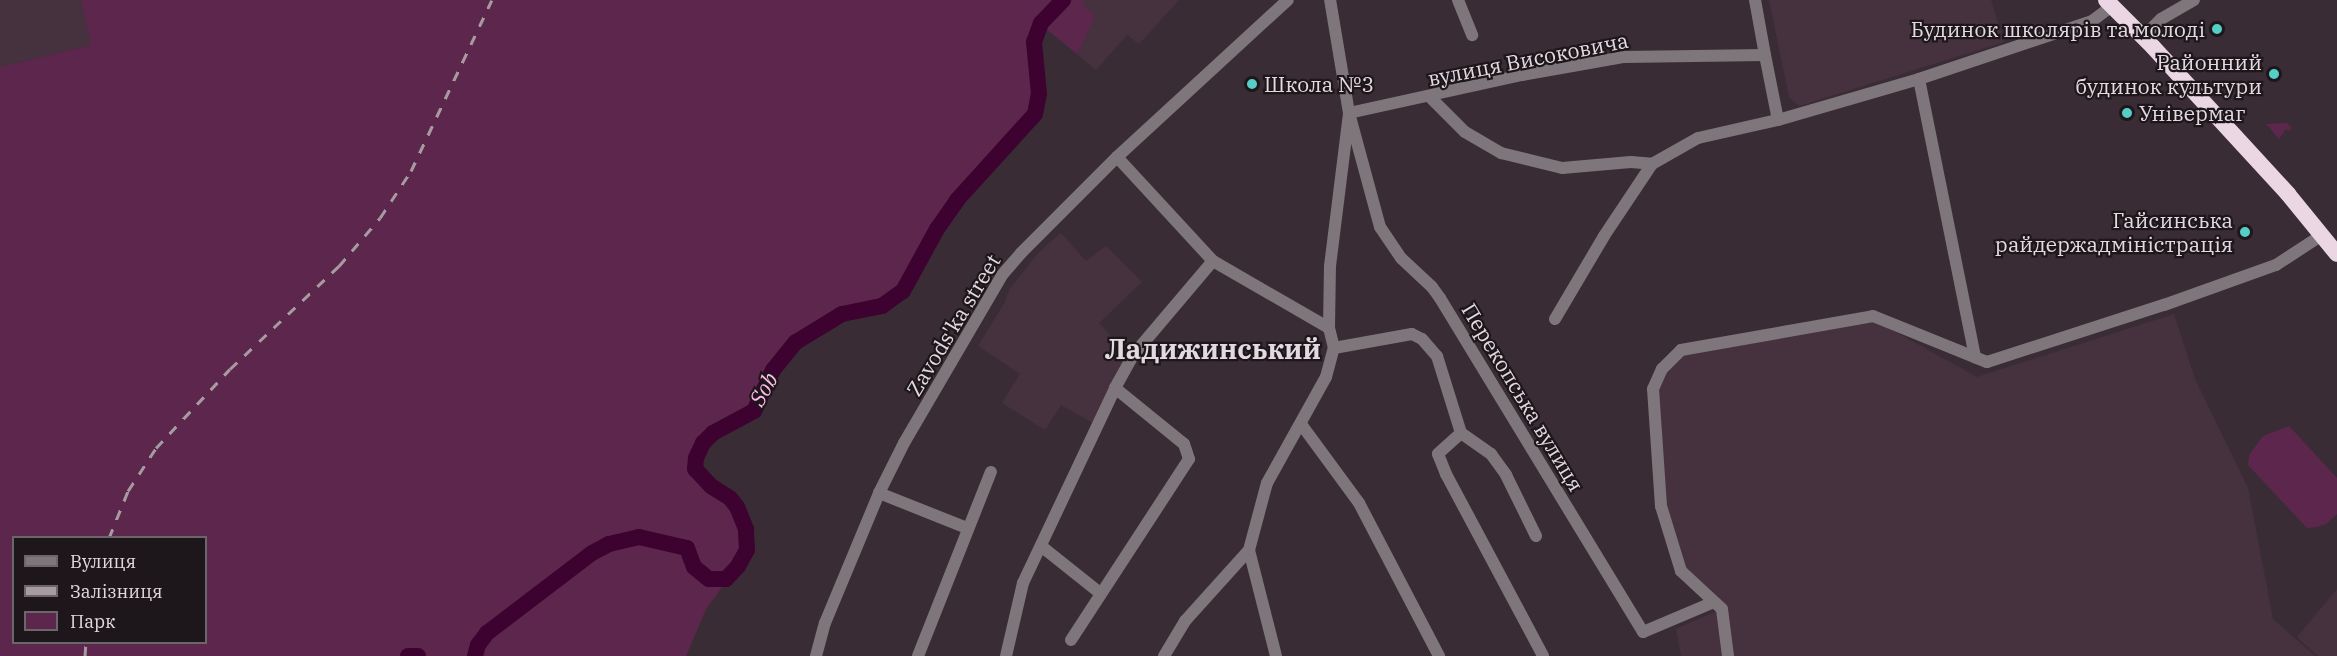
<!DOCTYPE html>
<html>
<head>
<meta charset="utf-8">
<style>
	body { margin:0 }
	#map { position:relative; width:2337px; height:656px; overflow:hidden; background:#3a2c35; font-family:"IBM Plex Serif",serif }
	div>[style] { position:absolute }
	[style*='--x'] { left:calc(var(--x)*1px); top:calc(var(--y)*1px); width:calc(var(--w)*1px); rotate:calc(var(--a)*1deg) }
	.built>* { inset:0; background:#46323f }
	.green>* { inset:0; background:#5d274d }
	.river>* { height:16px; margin:-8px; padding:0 8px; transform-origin:8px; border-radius:8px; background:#3e0231 }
	.minor>* { height:12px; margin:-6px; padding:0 6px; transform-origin:6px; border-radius:6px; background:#7e767b }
	.highway>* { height:16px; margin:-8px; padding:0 8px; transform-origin:8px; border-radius:8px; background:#ead7e3 }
	.rail>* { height:3px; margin-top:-1.5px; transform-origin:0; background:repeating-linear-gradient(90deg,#a79ba2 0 10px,transparent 0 20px) }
	.dots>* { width:16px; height:16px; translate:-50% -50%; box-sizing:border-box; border:3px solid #1d171b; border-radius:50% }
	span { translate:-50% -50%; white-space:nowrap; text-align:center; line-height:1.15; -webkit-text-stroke:4.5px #1d171b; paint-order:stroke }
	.poi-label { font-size:21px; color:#e3d9df }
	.right { translate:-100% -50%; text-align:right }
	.left { translate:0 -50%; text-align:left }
	.street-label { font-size:21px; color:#e3d9df }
	.water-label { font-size:22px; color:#febbe8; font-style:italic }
	.district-label { font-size:27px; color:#e3d9df; font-weight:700 }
	.legend { position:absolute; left:12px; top:536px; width:195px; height:108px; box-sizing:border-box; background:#1d171b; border:2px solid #6c6569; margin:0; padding:8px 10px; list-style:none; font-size:18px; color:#e3d9df }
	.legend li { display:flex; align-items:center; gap:12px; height:30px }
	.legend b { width:30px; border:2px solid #6c6569 }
</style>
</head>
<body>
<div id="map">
	<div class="built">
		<i style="clip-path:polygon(0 0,81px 0,91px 45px,0 67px)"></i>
		<i style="clip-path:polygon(1087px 0,1179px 0,1139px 44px,1127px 35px,1096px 70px,1077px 54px,1096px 15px,1082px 5px)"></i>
		<i style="clip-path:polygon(1769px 0,1991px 0,2004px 42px,1799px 106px,1789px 97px)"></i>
		<i style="clip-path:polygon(1061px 233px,1086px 261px,1106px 246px,1142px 282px,1099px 323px,1129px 355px,1093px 423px,1061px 405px,1045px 430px,1002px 403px,1020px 374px,978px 346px,1005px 302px,1009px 290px,1039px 252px)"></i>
		<i style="clip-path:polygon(2174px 314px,2195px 379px,2248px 488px,2273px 619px,2315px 656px,1681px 656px,1676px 629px,1723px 608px,1683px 570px,1664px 505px,1656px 390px,1664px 371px,1682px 352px,1872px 319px,1977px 377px)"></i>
		<i style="clip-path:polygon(2337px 589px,2337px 656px,2318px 656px,2297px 637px)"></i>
	</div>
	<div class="green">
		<i style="clip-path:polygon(evenodd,81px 0,1087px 0,1082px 5px,1096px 15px,1077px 54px,1040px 24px,1033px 52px,1039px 94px,1035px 114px,957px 200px,937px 229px,903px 291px,882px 306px,842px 314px,796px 342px,773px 370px,754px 411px,713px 433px,703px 443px,696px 458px,696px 469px,702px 479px,730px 498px,737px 507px,748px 539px,747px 550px,738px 566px,706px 609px,686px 656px,0 656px,0 67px,91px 45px,81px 0,14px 538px,206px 538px,206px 642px,14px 642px,14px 538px)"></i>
		<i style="clip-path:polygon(2287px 123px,2292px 128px,2289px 131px,2286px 129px,2279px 139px,2266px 124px)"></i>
		<i style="clip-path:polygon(2289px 426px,2337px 478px,2337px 514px,2326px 524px,2317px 527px,2307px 528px,2248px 465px,2249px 455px,2263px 436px)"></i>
	</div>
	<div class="river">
		<i style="--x:408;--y:656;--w:10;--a:0"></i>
		<i style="--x:475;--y:656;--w:11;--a:-75"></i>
		<i style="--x:478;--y:645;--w:15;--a:-53"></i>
		<i style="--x:487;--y:633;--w:132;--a:-37.3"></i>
		<i style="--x:592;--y:553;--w:19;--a:-28"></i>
		<i style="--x:609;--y:544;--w:31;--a:-13"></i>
		<i style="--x:639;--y:537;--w:49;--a:12.9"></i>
		<i style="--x:687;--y:548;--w:20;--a:70"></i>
		<i style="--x:694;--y:567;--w:19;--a:39"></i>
		<i style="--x:709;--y:579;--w:17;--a:0"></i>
		<i style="--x:726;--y:579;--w:18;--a:-47"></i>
		<i style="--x:738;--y:566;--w:18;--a:-61"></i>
		<i style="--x:747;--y:550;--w:21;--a:-93"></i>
		<i style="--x:746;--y:529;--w:24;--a:-112"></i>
		<i style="--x:737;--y:507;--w:11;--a:-128"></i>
		<i style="--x:730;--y:498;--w:22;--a:-148"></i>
		<i style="--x:711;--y:486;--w:23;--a:-133"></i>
		<i style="--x:695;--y:469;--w:11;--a:-85"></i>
		<i style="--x:696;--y:458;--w:17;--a:-65"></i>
		<i style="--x:703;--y:443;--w:14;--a:-45"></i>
		<i style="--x:713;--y:433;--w:47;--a:-28.2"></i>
		<i style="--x:754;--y:411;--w:45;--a:-65.1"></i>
		<i style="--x:773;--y:370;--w:36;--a:-51"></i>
		<i style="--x:796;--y:342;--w:54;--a:-31.3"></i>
		<i style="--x:842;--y:314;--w:41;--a:-11.3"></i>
		<i style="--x:882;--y:306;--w:26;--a:-36"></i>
		<i style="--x:903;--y:291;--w:71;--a:-61.3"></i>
		<i style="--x:937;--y:229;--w:35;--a:-55"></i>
		<i style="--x:957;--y:200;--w:116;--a:-47.8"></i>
		<i style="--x:1035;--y:114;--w:20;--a:-79"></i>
		<i style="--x:1039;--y:94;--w:52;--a:-95.5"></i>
		<i style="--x:1034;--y:42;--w:20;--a:-70"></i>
		<i style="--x:1041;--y:23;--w:32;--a:-46"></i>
	</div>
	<div class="minor">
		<i style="--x:1458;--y:0;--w:38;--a:68"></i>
		<i style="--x:1755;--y:0;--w:56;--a:79.7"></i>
		<i style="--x:2143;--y:37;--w:25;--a:-45"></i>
		<i style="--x:2161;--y:19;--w:38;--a:-30"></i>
		<i style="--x:1919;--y:79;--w:284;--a:78.6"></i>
		<i style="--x:1430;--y:97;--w:49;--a:45"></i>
		<i style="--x:1465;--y:132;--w:42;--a:30.3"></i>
		<i style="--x:1501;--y:153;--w:63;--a:13.8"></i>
		<i style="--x:1562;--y:168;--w:69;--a:-5"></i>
		<i style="--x:1631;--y:162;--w:21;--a:5"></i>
		<i style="--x:1652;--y:164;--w:53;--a:-29.5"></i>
		<i style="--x:1698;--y:138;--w:82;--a:-12.7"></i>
		<i style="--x:1117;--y:157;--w:142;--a:47.3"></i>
		<i style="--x:1213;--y:261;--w:134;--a:30"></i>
		<i style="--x:1555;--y:319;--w:96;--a:-59.4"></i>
		<i style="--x:1604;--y:236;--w:87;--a:-56.3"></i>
		<i style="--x:1334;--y:348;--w:79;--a:-10.2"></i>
		<i style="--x:1412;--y:334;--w:11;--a:27"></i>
		<i style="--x:1422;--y:339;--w:23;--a:49"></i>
		<i style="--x:1437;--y:356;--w:81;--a:72.7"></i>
		<i style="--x:1461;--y:433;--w:37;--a:35"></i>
		<i style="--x:1491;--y:454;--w:26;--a:54"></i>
		<i style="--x:1506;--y:475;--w:68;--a:63.8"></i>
		<i style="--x:1301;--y:424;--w:98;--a:53.7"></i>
		<i style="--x:1359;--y:503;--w:173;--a:62.4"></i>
		<i style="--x:1461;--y:433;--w:31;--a:138"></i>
		<i style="--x:1438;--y:454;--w:22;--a:68"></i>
		<i style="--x:1446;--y:474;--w:206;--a:61.9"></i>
		<i style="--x:879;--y:493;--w:95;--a:21.7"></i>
		<i style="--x:1041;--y:546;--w:75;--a:38.5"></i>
		<i style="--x:1714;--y:602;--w:77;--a:157.1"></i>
		<i style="--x:1643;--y:632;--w:391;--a:-121.3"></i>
		<i style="--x:1440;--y:298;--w:14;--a:-126"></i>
		<i style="--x:1432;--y:287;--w:42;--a:-136.9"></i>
		<i style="--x:1401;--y:258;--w:37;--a:-124"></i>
		<i style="--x:1380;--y:227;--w:118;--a:-105.2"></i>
		<i style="--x:1349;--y:113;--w:177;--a:-12.4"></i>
		<i style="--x:1522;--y:75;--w:104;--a:-10"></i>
		<i style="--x:1624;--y:57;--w:141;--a:-0.8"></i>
		<i style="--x:1765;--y:55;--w:66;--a:78.7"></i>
		<i style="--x:1778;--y:120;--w:147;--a:-16.2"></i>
		<i style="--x:1919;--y:79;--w:182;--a:-18.5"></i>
		<i style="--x:2092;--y:21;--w:25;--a:-37"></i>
		<i style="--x:1071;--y:640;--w:216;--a:-56.9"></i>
		<i style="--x:1189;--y:459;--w:16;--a:-108"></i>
		<i style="--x:1184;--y:444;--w:89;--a:-140.9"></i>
		<i style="--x:816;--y:656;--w:34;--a:-75"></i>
		<i style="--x:825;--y:623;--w:141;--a:-67.4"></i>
		<i style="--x:879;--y:493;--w:56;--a:-63.4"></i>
		<i style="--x:904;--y:443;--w:194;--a:-59.7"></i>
		<i style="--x:1002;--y:275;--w:29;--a:-49"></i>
		<i style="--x:1021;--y:253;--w:136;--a:-45"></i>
		<i style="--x:1117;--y:157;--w:232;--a:-42.6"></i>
		<i style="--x:918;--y:656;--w:198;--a:-68.4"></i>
		<i style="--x:1006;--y:656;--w:75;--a:-76.9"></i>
		<i style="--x:1023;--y:583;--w:216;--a:-64.7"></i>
		<i style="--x:1115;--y:388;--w:39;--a:-61"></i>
		<i style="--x:1134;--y:354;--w:122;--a:-49.7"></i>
		<i style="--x:1164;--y:656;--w:41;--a:-59"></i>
		<i style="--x:1185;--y:621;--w:96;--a:-48"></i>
		<i style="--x:1276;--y:656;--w:109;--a:-104.3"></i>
		<i style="--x:1249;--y:550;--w:69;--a:-75"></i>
		<i style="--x:1267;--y:483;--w:121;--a:-60.9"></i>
		<i style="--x:1326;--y:377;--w:30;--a:-75"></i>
		<i style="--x:1334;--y:348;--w:21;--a:-104"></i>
		<i style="--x:1329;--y:328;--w:62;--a:-89.1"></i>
		<i style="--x:1330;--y:266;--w:154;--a:-82.9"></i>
		<i style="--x:1349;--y:113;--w:115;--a:-99.5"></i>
		<i style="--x:1728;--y:656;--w:47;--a:-97.3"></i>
		<i style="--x:1722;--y:609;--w:56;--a:-137.2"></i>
		<i style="--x:1681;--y:571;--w:68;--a:-107.1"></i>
		<i style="--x:1661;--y:506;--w:117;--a:-93.9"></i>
		<i style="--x:1653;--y:389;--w:22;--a:-66"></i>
		<i style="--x:1662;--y:369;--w:27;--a:-45"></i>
		<i style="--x:1681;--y:350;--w:195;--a:-10"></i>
		<i style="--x:1873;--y:316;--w:123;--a:22"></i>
		<i style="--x:1987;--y:362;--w:186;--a:-17.9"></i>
		<i style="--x:2164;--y:305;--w:119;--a:-19.7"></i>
		<i style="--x:2276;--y:265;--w:55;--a:-33.1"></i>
	</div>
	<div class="highway">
		<i style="--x:2106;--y:0;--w:66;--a:45"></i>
		<i style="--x:2153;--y:47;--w:200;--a:47.4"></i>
		<i style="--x:2288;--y:194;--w:77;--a:50.8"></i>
	</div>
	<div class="rail">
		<i style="--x:109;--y:538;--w:51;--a:-68"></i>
		<i style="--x:128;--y:491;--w:51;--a:-56.9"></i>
		<i style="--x:156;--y:448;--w:108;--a:-46.9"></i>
		<i style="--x:230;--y:369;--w:150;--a:-43.4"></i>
		<i style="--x:339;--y:266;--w:63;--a:-49.5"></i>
		<i style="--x:380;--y:218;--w:56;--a:-56.6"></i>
		<i style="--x:411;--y:171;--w:189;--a:-64.7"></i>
		<i style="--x:85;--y:656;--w:14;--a:-86"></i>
	</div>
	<div class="dots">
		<i style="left:2217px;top:29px;background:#55cec6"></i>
		<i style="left:2274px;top:74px;background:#55cec6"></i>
		<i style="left:1252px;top:84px;background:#55cec6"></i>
		<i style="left:2127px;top:113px;background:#55cec6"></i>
		<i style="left:2245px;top:232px;background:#55cec6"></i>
	</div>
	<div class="poi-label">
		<span class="right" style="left:2205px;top:29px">Будинок школярів та молоді</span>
		<span class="right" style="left:2262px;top:74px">Районний<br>будинок культури</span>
		<span class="left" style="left:1264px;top:84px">Школа №3</span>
		<span class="left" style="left:2139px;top:113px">Універмаг</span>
		<span class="right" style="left:2233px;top:232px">Гайсинська<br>райдержадміністрація</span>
	</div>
	<div class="street-label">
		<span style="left:1528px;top:59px;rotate:-11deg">вулиця Високовича</span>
		<span style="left:953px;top:325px;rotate:-59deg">Zavods'ka street</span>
		<span style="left:1523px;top:397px;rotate:59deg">Перекопська вулиця</span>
	</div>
	<div class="water-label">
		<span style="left:763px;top:389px;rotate:-61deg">Sob</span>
	</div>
	<div class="district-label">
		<span style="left:1213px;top:349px">Ладижинський</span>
	</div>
	<ul class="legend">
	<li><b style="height:8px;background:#7e767b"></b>Вулиця</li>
	<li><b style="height:8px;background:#a79ba2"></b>Залізниця</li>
	<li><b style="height:16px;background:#5d274d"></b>Парк</li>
	</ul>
</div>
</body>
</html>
